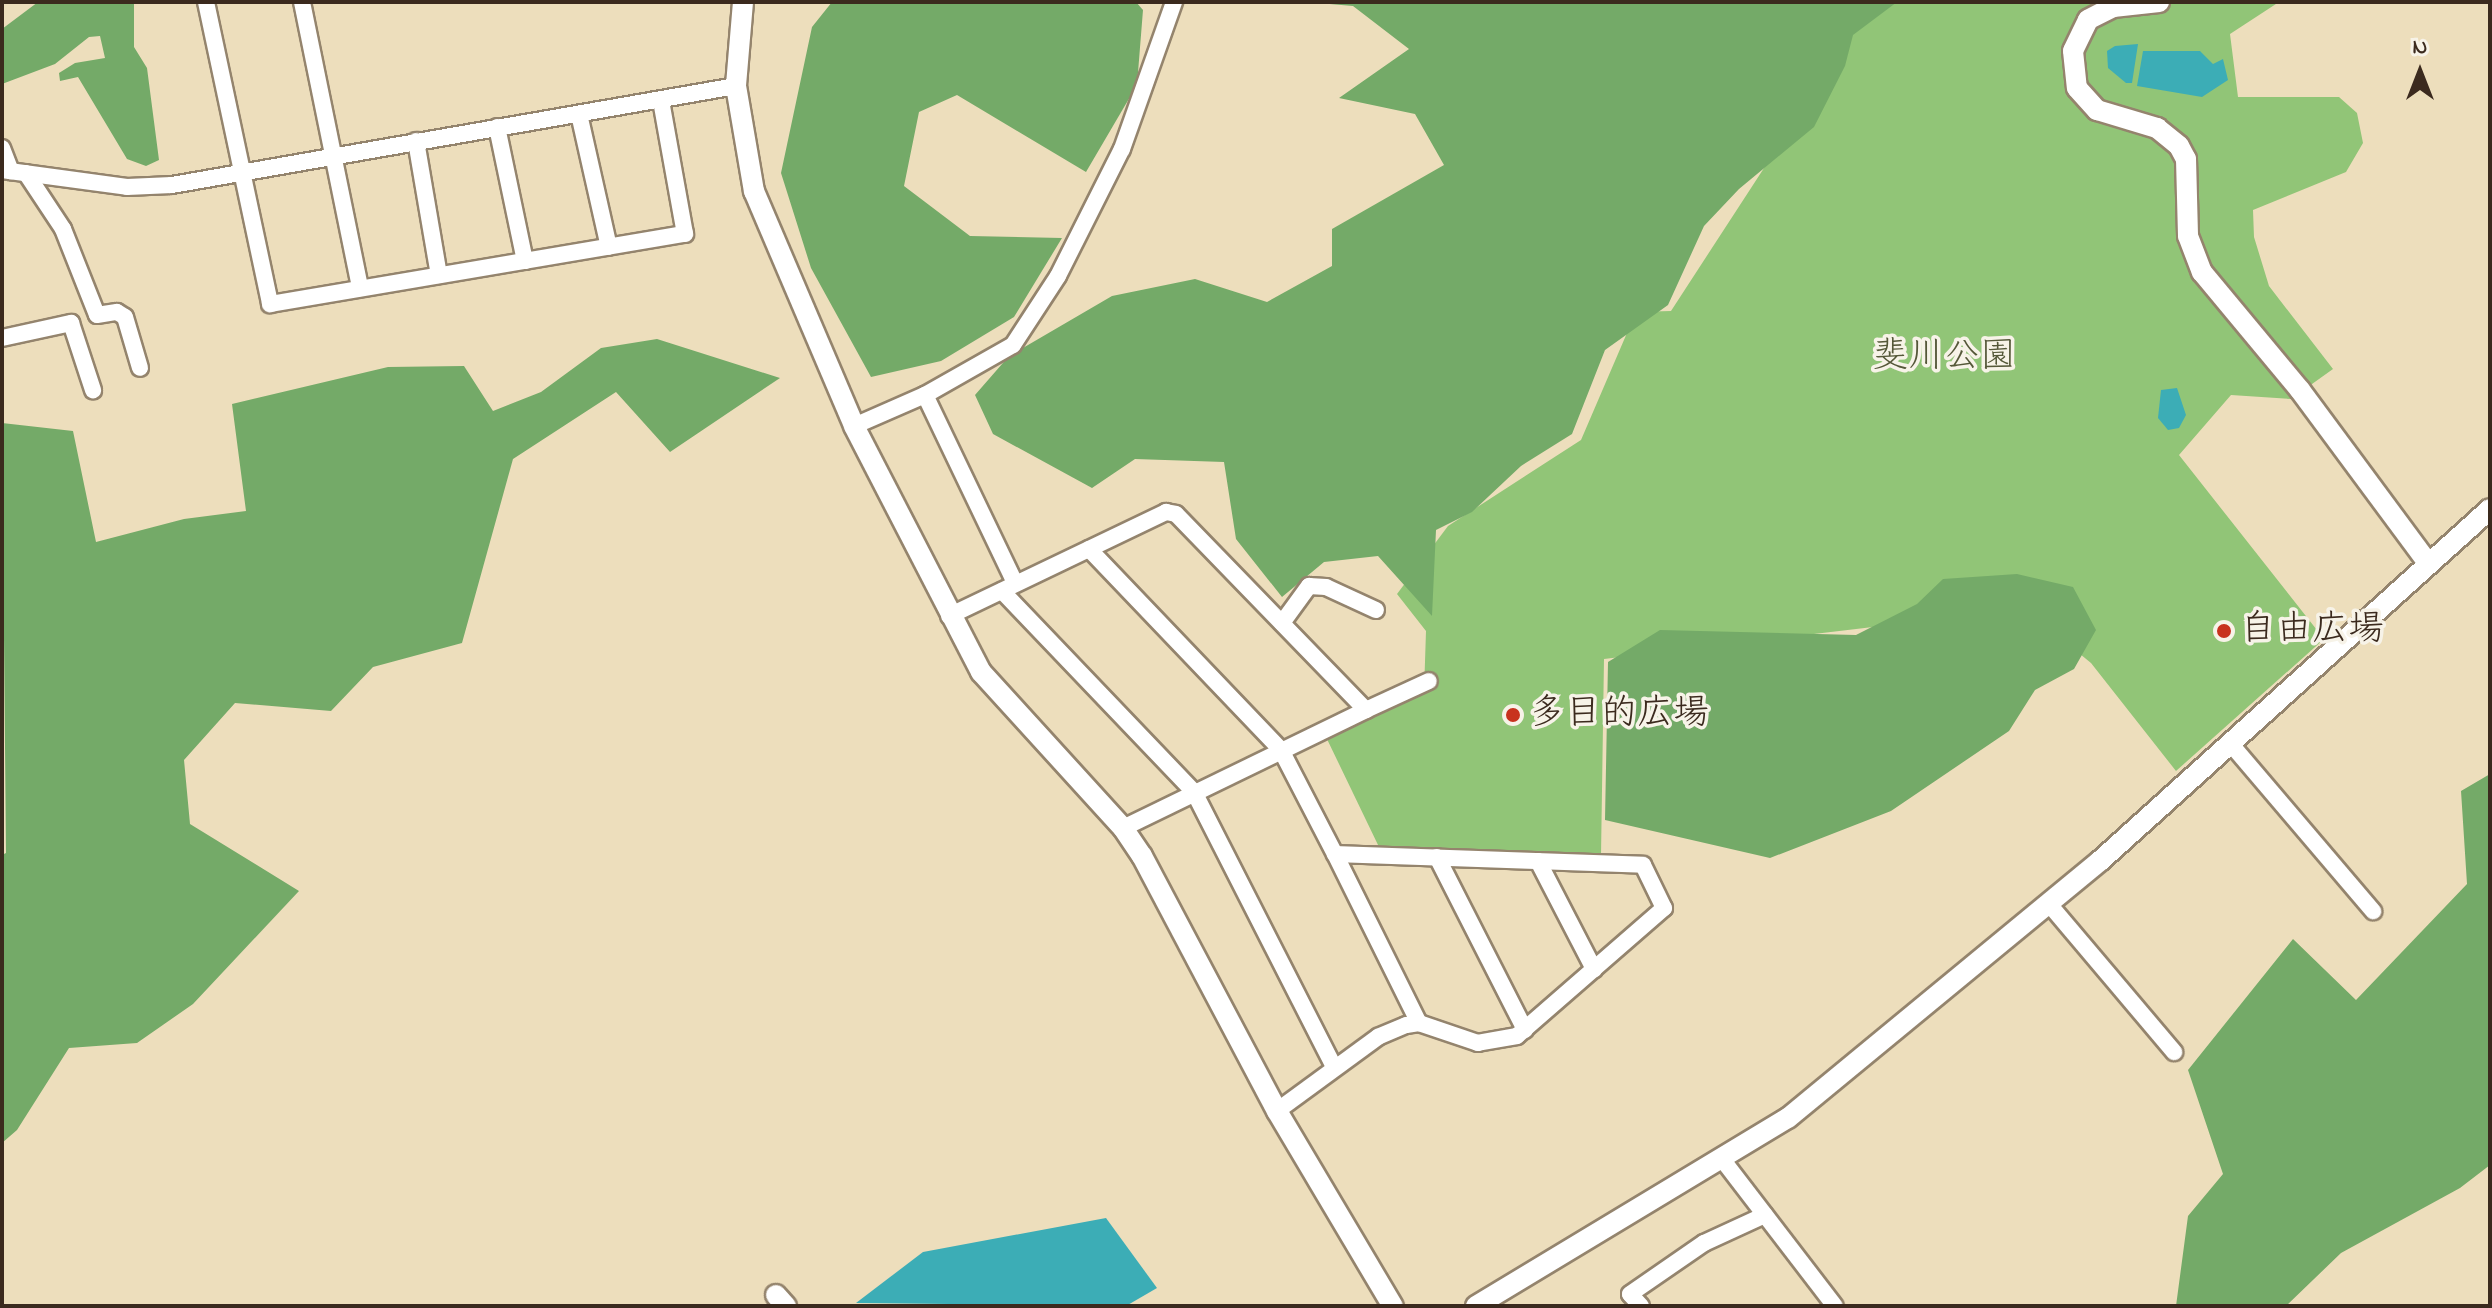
<!DOCTYPE html>
<html>
<head>
<meta charset="utf-8">
<style>
	body { margin:0 }
	#map { position:relative; width:2492px; height:1308px; overflow:hidden; background:#eddebc; font-family:"Indie Flower","Klee One",sans-serif }
	div>[style] { position:absolute }
	[style*='--x'] { left:calc(var(--x)*1px); top:calc(var(--y)*1px); width:calc(var(--w)*1px); rotate:calc(var(--a)*1deg) }
	.green>* { inset:0; background:#91c577 }
	.forest>* { inset:0; background:#74aa68 }
	.water>* { inset:0; background:#3cadb6 }
	.roads { filter:drop-shadow(2px 0 #94846d) drop-shadow(-2px 0 #94846d) drop-shadow(0 2px #94846d) drop-shadow(0 -2px #94846d) }
	.minor>* { height:16px; margin:-8px; padding:0 8px; transform-origin:8px; border-radius:8px; background:#fff }
	.tertiary>* { height:20px; margin:-10px; padding:0 10px; transform-origin:10px; border-radius:10px; background:#fff }
	.dots>* { width:22px; height:22px; translate:-50% -50%; box-sizing:border-box; border:4px solid #f7f3e8; border-radius:50% }
	span { translate:-50% -50%; white-space:nowrap; text-align:center; line-height:1.15; -webkit-text-stroke:7px #f7f3e8; paint-order:stroke }
	.park-label { font-size:36px; color:#555839 }
	.poi-label { font-size:36px; color:#3b2a1e }
	.left { translate:0 -50%; text-align:left }
	.frame { position:absolute; inset:0; border:4px solid #3b2a1e; pointer-events:none }
	.north { position:absolute; left:2380px; top:32px; width:80px; height:80px; -webkit-text-stroke:6px #f7f3e8; paint-order:stroke; rotate:0deg; font-size:22px; font-weight:700; line-height:32px; text-align:center; color:#3b2a1e }
	.north::after { content:''; display:block; margin:auto; width:28px; height:36px; background:#3b2a1e; clip-path:polygon(50% 0,100% 100%,50% 72%,0 100%) }
</style>
</head>
<body>
<div id="map">
	<div class="green">
		<i style="clip-path:polygon(1872px 2px,2279px 2px,2230px 34px,2238px 97px,2339px 97px,2357px 113px,2363px 143px,2346px 172px,2253px 210px,2254px 237px,2269px 286px,2333px 369px,2291px 399px,2231px 395px,2179px 455px,2324px 639px,2176px 771px,2091px 663px,2025px 609px,1604px 659px,1601px 856px,1379px 847px,1326px 737px,1424px 692px,1426px 631px,1397px 594px,1448px 526px,1581px 440px,1636px 312px,1671px 311px)"></i>
	</div>
	<div class="forest">
		<i style="clip-path:polygon(38px 2px,134px 2px,134px 47px,147px 68px,159px 160px,146px 166px,127px 159px,78px 77px,60px 81px,59px 73px,75px 63px,105px 58px,100px 36px,89px 37px,55px 64px,2px 84px,2px 29px)"></i>
		<i style="clip-path:polygon(832px 2px,1136px 2px,1143px 10px,1137px 85px,1086px 172px,957px 95px,919px 112px,904px 186px,970px 236px,1062px 238px,1014px 317px,941px 361px,871px 377px,811px 268px,781px 173px,812px 27px)"></i>
		<i style="clip-path:polygon(1306px 2px,1897px 2px,1853px 35px,1845px 66px,1814px 127px,1739px 189px,1704px 226px,1668px 305px,1605px 350px,1572px 434px,1521px 466px,1472px 512px,1436px 530px,1432px 616px,1378px 556px,1324px 562px,1282px 597px,1236px 539px,1224px 462px,1135px 459px,1092px 488px,993px 434px,975px 395px,1009px 356px,1112px 296px,1195px 279px,1267px 302px,1332px 266px,1332px 229px,1444px 165px,1415px 114px,1339px 98px,1409px 49px,1353px 6px)"></i>
		<i style="clip-path:polygon(657px 339px,780px 378px,670px 452px,616px 392px,513px 459px,462px 643px,373px 667px,331px 711px,235px 703px,184px 760px,190px 824px,299px 891px,193px 1004px,137px 1043px,69px 1048px,17px 1130px,2px 1143px,2px 855px,6px 853px,2px 423px,73px 431px,96px 542px,184px 519px,246px 511px,232px 404px,388px 367px,464px 366px,493px 411px,541px 392px,601px 348px)"></i>
		<i style="clip-path:polygon(2017px 574px,2073px 587px,2096px 630px,2074px 669px,2035px 690px,2009px 731px,1891px 811px,1770px 858px,1605px 820px,1608px 662px,1660px 630px,1856px 635px,1917px 604px,1943px 579px)"></i>
		<i style="clip-path:polygon(2490px 774px,2490px 1165px,2460px 1188px,2341px 1253px,2286px 1306px,2176px 1306px,2188px 1216px,2223px 1174px,2188px 1070px,2293px 939px,2356px 1000px,2467px 884px,2461px 791px)"></i>
	</div>
	<div class="water">
		<i style="clip-path:polygon(2138px 44px,2132px 83px,2126px 83px,2108px 68px,2107px 51px,2115px 46px)"></i>
		<i style="clip-path:polygon(2143px 51px,2200px 51px,2213px 64px,2223px 59px,2228px 80px,2202px 97px,2137px 86px)"></i>
		<i style="clip-path:polygon(2177px 388px,2186px 415px,2179px 428px,2168px 430px,2158px 418px,2161px 390px)"></i>
		<i style="clip-path:polygon(1106px 1218px,1157px 1288px,1126px 1306px,856px 1303px,923px 1252px)"></i>
	</div>
	<div class="roads">
		<div class="minor">
			<i style="--x:206;--y:2;--w:309;--a:78"></i>
			<i style="--x:270;--y:304;--w:421;--a:-9.6"></i>
			<i style="--x:685;--y:234;--w:136;--a:-100.2"></i>
			<i style="--x:302;--y:2;--w:292;--a:78.5"></i>
			<i style="--x:579;--y:114;--w:136;--a:77.3"></i>
			<i style="--x:497;--y:127;--w:137;--a:78.2"></i>
			<i style="--x:416;--y:141;--w:136;--a:80.3"></i>
			<i style="--x:2;--y:148;--w:25;--a:69"></i>
			<i style="--x:2;--y:170;--w:126;--a:7.7"></i>
			<i style="--x:127;--y:187;--w:45;--a:-2.5"></i>
			<i style="--x:172;--y:185;--w:573;--a:-9.96"></i>
			<i style="--x:26;--y:173;--w:67;--a:56.5"></i>
			<i style="--x:63;--y:229;--w:92;--a:68.4"></i>
			<i style="--x:97;--y:315;--w:20;--a:-9"></i>
			<i style="--x:117;--y:312;--w:9;--a:32"></i>
			<i style="--x:125;--y:317;--w:53;--a:73.6"></i>
			<i style="--x:2;--y:338;--w:71;--a:-12.3"></i>
			<i style="--x:71;--y:323;--w:71;--a:71.8"></i>
			<i style="--x:925;--y:395;--w:208;--a:64.4"></i>
			<i style="--x:854;--y:426;--w:77;--a:-23.6"></i>
			<i style="--x:925;--y:395;--w:101;--a:-29.6"></i>
			<i style="--x:1013;--y:345;--w:82;--a:-56.9"></i>
			<i style="--x:1058;--y:276;--w:142;--a:-63.3"></i>
			<i style="--x:1122;--y:149;--w:156;--a:-70.5"></i>
			<i style="--x:1089;--y:549;--w:278;--a:46.3"></i>
			<i style="--x:1281;--y:750;--w:117;--a:62.6"></i>
			<i style="--x:1335;--y:854;--w:308;--a:2"></i>
			<i style="--x:1643;--y:865;--w:48;--a:64"></i>
			<i style="--x:1664;--y:908;--w:195;--a:139"></i>
			<i style="--x:1517;--y:1036;--w:40;--a:170"></i>
			<i style="--x:1478;--y:1043;--w:62;--a:-161.3"></i>
			<i style="--x:1419;--y:1023;--w:13;--a:171"></i>
			<i style="--x:1406;--y:1025;--w:30;--a:157"></i>
			<i style="--x:1378;--y:1037;--w:125;--a:143.8"></i>
			<i style="--x:1002;--y:591;--w:278;--a:46.3"></i>
			<i style="--x:1194;--y:792;--w:309;--a:63"></i>
			<i style="--x:949;--y:616;--w:241;--a:-25.6"></i>
			<i style="--x:1166;--y:512;--w:10;--a:11"></i>
			<i style="--x:1176;--y:514;--w:273;--a:45.9"></i>
			<i style="--x:1366;--y:710;--w:270;--a:154.1"></i>
			<i style="--x:1282;--y:623;--w:46;--a:-53.9"></i>
			<i style="--x:1309;--y:586;--w:17;--a:3"></i>
			<i style="--x:1326;--y:587;--w:55;--a:24.7"></i>
			<i style="--x:1366;--y:710;--w:69;--a:-24.7"></i>
			<i style="--x:2230;--y:743;--w:221;--a:49.6"></i>
			<i style="--x:1335;--y:854;--w:189;--a:63.6"></i>
			<i style="--x:1437;--y:857;--w:194;--a:63"></i>
			<i style="--x:1538;--y:861;--w:122;--a:62.6"></i>
			<i style="--x:2049;--y:904;--w:194;--a:49.8"></i>
			<i style="--x:1722;--y:1159;--w:185;--a:52.5"></i>
			<i style="--x:1641;--y:1306;--w:16;--a:-133"></i>
			<i style="--x:1630;--y:1294;--w:90;--a:-34.6"></i>
			<i style="--x:1704;--y:1243;--w:67;--a:-24.7"></i>
		</div>
		<div class="tertiary">
			<i style="--x:743;--y:2;--w:84;--a:94.8"></i>
			<i style="--x:736;--y:86;--w:107;--a:80.3"></i>
			<i style="--x:754;--y:191;--w:255;--a:66.9"></i>
			<i style="--x:854;--y:426;--w:277;--a:62.7"></i>
			<i style="--x:981;--y:672;--w:211;--a:47.7"></i>
			<i style="--x:1123;--y:828;--w:34;--a:56"></i>
			<i style="--x:1142;--y:856;--w:289;--a:62.1"></i>
			<i style="--x:1277;--y:1111;--w:227;--a:59.3"></i>
			<i style="--x:2159;--y:2;--w:46;--a:173.8"></i>
			<i style="--x:2113;--y:7;--w:28;--a:153"></i>
			<i style="--x:2088;--y:20;--w:34;--a:116"></i>
			<i style="--x:2073;--y:51;--w:37;--a:84"></i>
			<i style="--x:2077;--y:88;--w:30;--a:48"></i>
			<i style="--x:2097;--y:110;--w:63;--a:16.7"></i>
			<i style="--x:2157;--y:128;--w:28;--a:39"></i>
			<i style="--x:2179;--y:146;--w:15;--a:62"></i>
			<i style="--x:2186;--y:159;--w:77;--a:88.5"></i>
			<i style="--x:2188;--y:236;--w:39;--a:69"></i>
			<i style="--x:2202;--y:272;--w:153;--a:50.3"></i>
			<i style="--x:2300;--y:390;--w:215;--a:53.5"></i>
			<i style="--x:776;--y:1295;--w:15;--a:48"></i>
			<i style="--x:1476;--y:1306;--w:364;--a:-31.1"></i>
			<i style="--x:1788;--y:1118;--w:404;--a:-39.5"></i>
			<i style="--x:2100;--y:861;--w:525;--a:-42.07"></i>
		</div>
	</div>
	<div class="dots">
		<i style="left:2224px;top:631px;background:#c8321e"></i>
		<i style="left:1513px;top:715px;background:#c8321e"></i>
	</div>
	<div class="park-label">
		<span style="left:1944px;top:358px">斐川公園</span>
	</div>
	<div class="poi-label">
		<span class="left" style="left:2240px;top:631px">自由広場</span>
		<span class="left" style="left:1529px;top:715px">多目的広場</span>
	</div>
	<div class="frame"></div>
	<div class="north">N</div>
</div>
</body>
</html>
